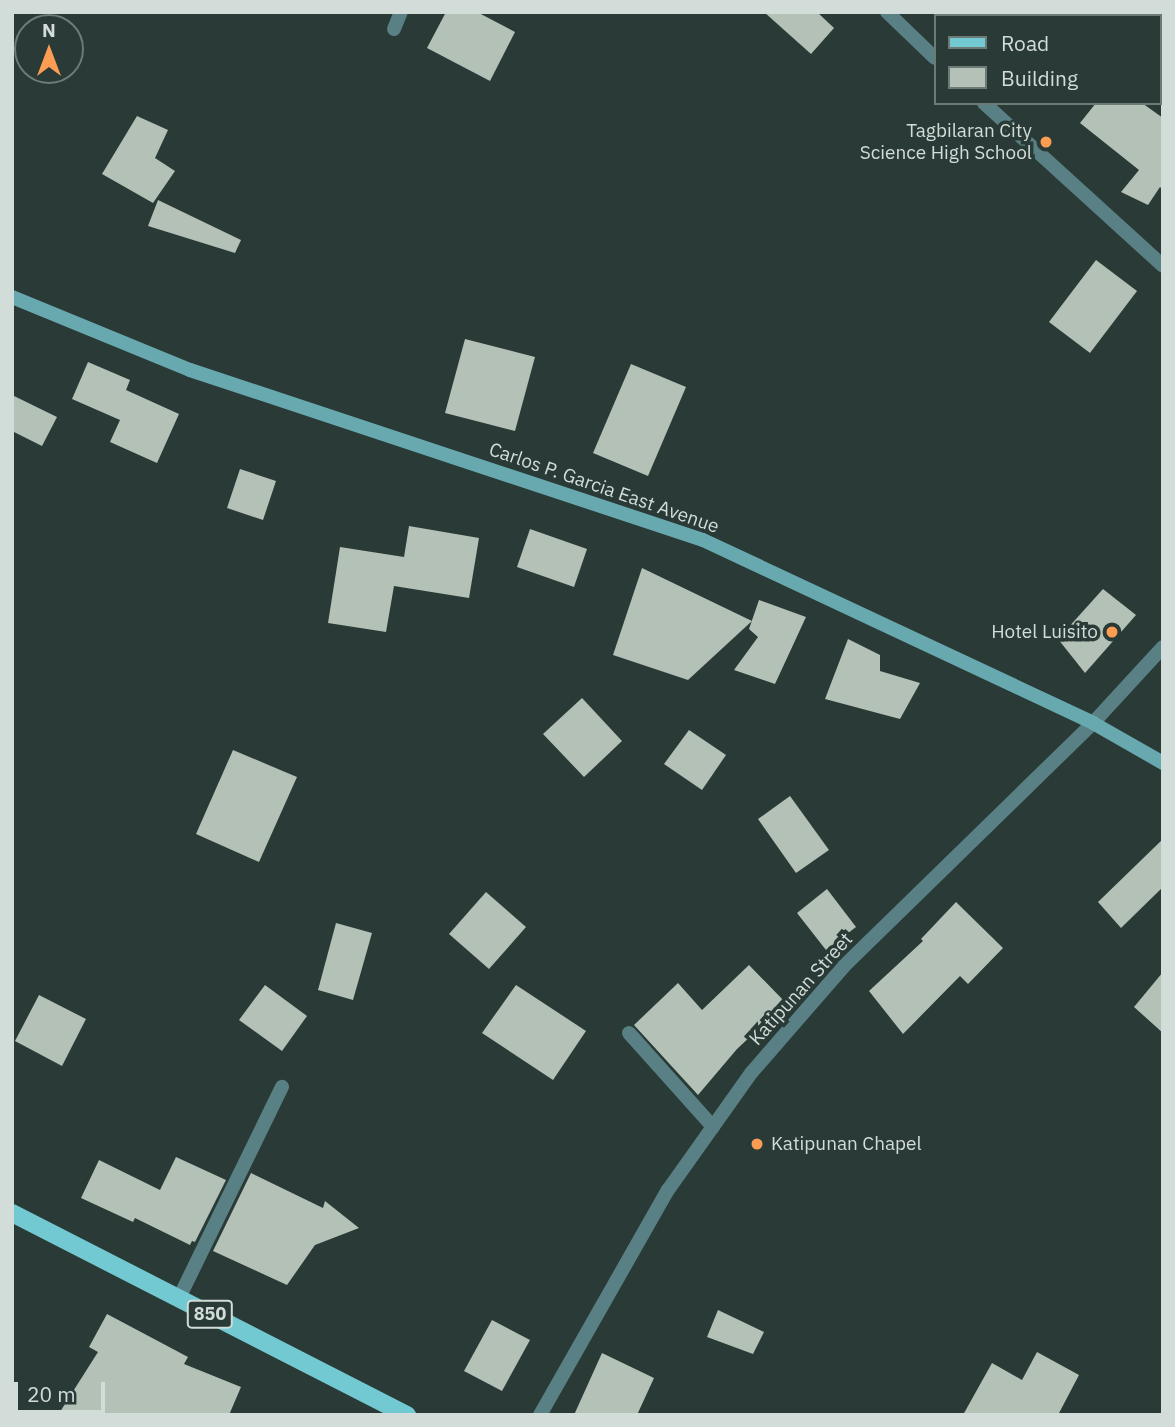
<!DOCTYPE html>
<html>
<head>
<meta charset="utf-8">
<style>
	body { margin:0 }
	#map { position:relative; width:1175px; height:1427px; overflow:hidden; background:#2a3a36; font-family:"IBM Plex Sans",sans-serif }
	div>[style] { position:absolute }
	[style*='--x'] { left:calc(var(--x)*1px); top:calc(var(--y)*1px); width:calc(var(--w)*1px); rotate:calc(var(--a)*1deg) }
	.building>* { inset:0; background:#b3c1b7 }
	.lane>* { height:14px; margin:-7px; padding:0 7px; transform-origin:7px; border-radius:7px; background:#598084 }
	.street>* { height:14px; margin:-7px; padding:0 7px; transform-origin:7px; border-radius:7px; background:#598084 }
	.secondary>* { height:14px; margin:-7px; padding:0 7px; transform-origin:7px; border-radius:7px; background:#68a9b0 }
	.primary>* { height:18px; margin:-9px; padding:0 9px; transform-origin:9px; border-radius:9px; background:#73c9d1 }
	.dots>* { width:19px; height:19px; translate:-50% -50%; box-sizing:border-box; border:4px solid #2a3a36; border-radius:50% }
	span { translate:-50% -50%; white-space:nowrap; text-align:center; line-height:1.15; -webkit-text-stroke:7px #2a3a36; paint-order:stroke }
	.shield-label span { padding:2px 5px; background:#2a3a36; border:2px solid; border-radius:5px; -webkit-text-stroke-width:0 }
	.shield-label { font-size:18px; color:#d2dcd9; font-weight:700 }
	.poi-label { font-size:19px; color:#d2dcd9 }
	.right { translate:-100% -50%; text-align:right }
	.left { translate:0 -50%; text-align:left }
	.street-label { font-size:19px; color:#d2dcd9 }
	.frame { position:absolute; inset:0; border:14px solid #d2dcd9; pointer-events:none }
	.legend { position:absolute; left:934px; top:14px; width:228px; height:91px; box-sizing:border-box; background:#2a3a36; border:2px solid #6d7b77; margin:0; padding:9px 12px; list-style:none; font-size:21px; color:#d2dcd9 }
	.legend li { display:flex; align-items:center; gap:14px; height:35px }
	.legend b { width:35px; border:2px solid #6d7b77 }
	.north { position:absolute; left:14px; top:14px; width:70px; height:70px; box-sizing:border-box; background:#2a3a36; border:2px solid #6d7b77; border-radius:50%; rotate:0deg; font-size:19px; font-weight:700; line-height:28px; text-align:center; color:#d2dcd9 }
	.north::after { content:''; display:block; margin:auto; width:24px; height:32px; background:#fc9d53; clip-path:polygon(50% 0,100% 100%,50% 72%,0 100%) }
	.scale { position:absolute; left:14px; top:1382px; width:91px; height:32px; box-sizing:border-box; border:4px solid #d2dcd9; border-top:0; padding-left:9px; font-size:21px; line-height:24px; white-space:nowrap; color:#d2dcd9; -webkit-text-stroke:5px #2a3a36; paint-order:stroke }
</style>
</head>
<body>
<div id="map">
	<div class="building">
		<i style="clip-path:polygon(446px 12px,477px 12px,515px 32px,490px 81px,427px 48px)"></i>
		<i style="clip-path:polygon(764px 12px,817px 12px,834px 28px,811px 54px)"></i>
		<i style="clip-path:polygon(1096px 103px,1142px 103px,1163px 118px,1163px 190px,1160px 187px,1148px 205px,1121px 192px,1139px 170px,1080px 123px)"></i>
		<i style="clip-path:polygon(137px 116px,168px 130px,155px 158px,175px 171px,153px 203px,102px 174px)"></i>
		<i style="clip-path:polygon(158px 200px,241px 240px,235px 253px,148px 226px)"></i>
		<i style="clip-path:polygon(1096px 260px,1137px 291px,1090px 353px,1049px 322px)"></i>
		<i style="clip-path:polygon(465px 339px,535px 357px,515px 431px,445px 413px)"></i>
		<i style="clip-path:polygon(88px 362px,130px 380px,126px 390px,179px 414px,157px 463px,110px 442px,120px 420px,72px 399px)"></i>
		<i style="clip-path:polygon(631px 364px,686px 387px,648px 476px,593px 453px)"></i>
		<i style="clip-path:polygon(12px 395px,57px 417px,42px 446px,12px 431px)"></i>
		<i style="clip-path:polygon(240px 469px,276px 481px,263px 520px,227px 508px)"></i>
		<i style="clip-path:polygon(409px 526px,479px 538px,469px 598px,394px 586px,386px 632px,328px 623px,340px 547px,404px 557px)"></i>
		<i style="clip-path:polygon(530px 529px,587px 549px,574px 587px,517px 567px)"></i>
		<i style="clip-path:polygon(642px 568px,752px 621px,688px 680px,613px 655px)"></i>
		<i style="clip-path:polygon(1103px 589px,1136px 615px,1085px 673px,1058px 639px)"></i>
		<i style="clip-path:polygon(759px 600px,806px 617px,775px 684px,734px 670px,758px 637px,749px 629px)"></i>
		<i style="clip-path:polygon(848px 639px,880px 655px,880px 671px,920px 683px,900px 719px,825px 699px)"></i>
		<i style="clip-path:polygon(582px 698px,622px 741px,584px 777px,543px 734px)"></i>
		<i style="clip-path:polygon(689px 730px,726px 755px,702px 790px,664px 764px)"></i>
		<i style="clip-path:polygon(233px 750px,297px 777px,259px 862px,196px 834px)"></i>
		<i style="clip-path:polygon(790px 796px,829px 850px,796px 873px,758px 819px)"></i>
		<i style="clip-path:polygon(1163px 839px,1163px 887px,1121px 928px,1098px 902px)"></i>
		<i style="clip-path:polygon(827px 889px,856px 927px,826px 950px,797px 913px)"></i>
		<i style="clip-path:polygon(486px 892px,526px 927px,489px 969px,449px 934px)"></i>
		<i style="clip-path:polygon(956px 902px,1003px 948px,968px 984px,960px 976px,903px 1034px,869px 991px,923px 941px,921px 939px)"></i>
		<i style="clip-path:polygon(336px 923px,372px 933px,353px 1000px,318px 990px)"></i>
		<i style="clip-path:polygon(749px 965px,786px 1003px,737px 1049px,698px 1095px,634px 1025px,678px 983px,702px 1010px)"></i>
		<i style="clip-path:polygon(1163px 972px,1163px 1033px,1134px 1007px)"></i>
		<i style="clip-path:polygon(265px 985px,307px 1016px,282px 1051px,239px 1020px)"></i>
		<i style="clip-path:polygon(516px 985px,586px 1031px,553px 1080px,482px 1033px)"></i>
		<i style="clip-path:polygon(39px 995px,86px 1019px,62px 1066px,15px 1041px)"></i>
		<i style="clip-path:polygon(176px 1157px,226px 1180px,195px 1242px,192px 1241px,190px 1245px,135px 1218px,133px 1222px,81px 1198px,99px 1160px,160px 1190px)"></i>
		<i style="clip-path:polygon(251px 1173px,323px 1208px,325px 1201px,359px 1228px,315px 1245px,287px 1285px,213px 1251px)"></i>
		<i style="clip-path:polygon(718px 1310px,764px 1332px,753px 1354px,707px 1337px)"></i>
		<i style="clip-path:polygon(107px 1314px,188px 1357px,184px 1364px,241px 1387px,229px 1415px,58px 1415px,98px 1352px,89px 1347px)"></i>
		<i style="clip-path:polygon(492px 1320px,530px 1340px,502px 1391px,464px 1371px)"></i>
		<i style="clip-path:polygon(1037px 1352px,1079px 1375px,1058px 1415px,963px 1415px,992px 1363px,1022px 1380px)"></i>
		<i style="clip-path:polygon(602px 1353px,654px 1378px,637px 1415px,574px 1415px)"></i>
	</div>
	<div class="lane">
		<i style="--x:629;--y:1033;--w:126;--a:48.2"></i>
		<i style="--x:179;--y:1298;--w:235;--a:-64"></i>
	</div>
	<div class="street">
		<i style="--x:887;--y:12;--w:66;--a:43.8"></i>
		<i style="--x:394;--y:29;--w:18;--a:-68"></i>
		<i style="--x:984;--y:103;--w:242;--a:42.3"></i>
		<i style="--x:540;--y:1415;--w:259;--a:-60.4"></i>
		<i style="--x:668;--y:1190;--w:145;--a:-54.6"></i>
		<i style="--x:752;--y:1072;--w:140;--a:-49"></i>
		<i style="--x:844;--y:966;--w:348;--a:-44.3"></i>
		<i style="--x:1093;--y:723;--w:103;--a:-47.4"></i>
	</div>
	<div class="secondary">
		<i style="--x:12;--y:297;--w:192;--a:22.3"></i>
		<i style="--x:190;--y:370;--w:540;--a:18.33"></i>
		<i style="--x:703;--y:540;--w:431;--a:25.1"></i>
		<i style="--x:1093;--y:723;--w:81;--a:29.7"></i>
	</div>
	<div class="primary">
		<i style="--x:12;--y:1213;--w:444;--a:27.1"></i>
	</div>
	<div class="dots">
		<i style="left:1046px;top:142px;background:#fc9d53"></i>
		<i style="left:1112px;top:632px;background:#fc9d53"></i>
		<i style="left:757px;top:1144px;background:#fc9d53"></i>
	</div>
	<div class="shield-label">
		<span style="left:210px;top:1314px">850</span>
	</div>
	<div class="poi-label">
		<span class="right" style="left:1032px;top:142px">Tagbilaran City<br>Science High School</span>
		<span class="right" style="left:1098px;top:632px">Hotel Luisito</span>
		<span class="left" style="left:771px;top:1144px">Katipunan Chapel</span>
	</div>
	<div class="street-label">
		<span style="left:604px;top:488px;rotate:19deg">Carlos P. Garcia East Avenue</span>
		<span style="left:801px;top:989px;rotate:-48deg">Katipunan Street</span>
	</div>
	<div class="frame"></div>
	<ul class="legend">
	<li><b style="height:9px;background:#73c9d1"></b>Road</li>
	<li><b style="height:19px;background:#b3c1b7"></b>Building</li>
	</ul>
	<div class="north">N</div>
	<div class="scale">20 m</div>
</div>
</body>
</html>
